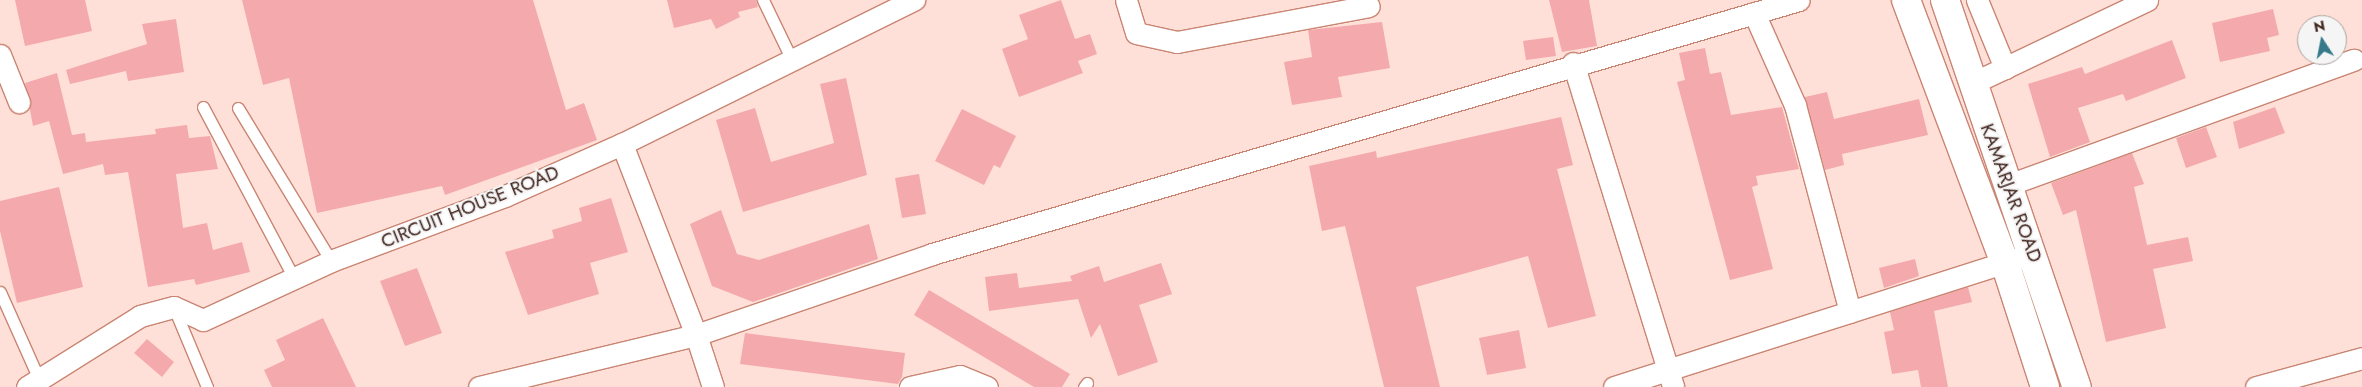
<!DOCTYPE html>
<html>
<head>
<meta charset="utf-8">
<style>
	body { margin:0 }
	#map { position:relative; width:2362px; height:387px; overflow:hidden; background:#ffe0d8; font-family:Jost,sans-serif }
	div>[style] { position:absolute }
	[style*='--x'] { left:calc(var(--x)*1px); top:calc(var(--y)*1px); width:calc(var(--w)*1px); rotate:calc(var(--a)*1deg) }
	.building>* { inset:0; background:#f4a9ad }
	.roads { filter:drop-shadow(1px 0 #c98573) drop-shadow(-1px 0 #c98573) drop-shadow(0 1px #c98573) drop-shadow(0 -1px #c98573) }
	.lane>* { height:11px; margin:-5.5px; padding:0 5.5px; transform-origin:5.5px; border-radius:5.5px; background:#fff }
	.street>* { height:21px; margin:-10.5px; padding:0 10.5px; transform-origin:10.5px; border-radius:10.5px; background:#fff }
	.secondary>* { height:28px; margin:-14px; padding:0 14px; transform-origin:14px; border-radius:14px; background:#fff }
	span { translate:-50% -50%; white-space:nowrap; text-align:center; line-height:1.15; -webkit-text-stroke:4px #f5f5f5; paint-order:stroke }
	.street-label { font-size:19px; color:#41251e }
	.north { position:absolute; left:2297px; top:15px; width:50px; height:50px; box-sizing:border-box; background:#f5f5f5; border:1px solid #ada29f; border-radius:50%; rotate:349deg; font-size:14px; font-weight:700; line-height:20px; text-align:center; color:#41251e }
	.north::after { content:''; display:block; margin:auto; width:18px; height:22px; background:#367a8a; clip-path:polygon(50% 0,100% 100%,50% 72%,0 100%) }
</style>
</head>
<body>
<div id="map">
	<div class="building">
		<i style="clip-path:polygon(15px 0,85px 0,92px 31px,25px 46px)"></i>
		<i style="clip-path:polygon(242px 0,533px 0,566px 110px,584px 103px,597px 140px,445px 195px,442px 186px,317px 213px,289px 78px,263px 85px)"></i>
		<i style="clip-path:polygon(667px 0,756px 0,758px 7px,738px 12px,740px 17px,716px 29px,711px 19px,674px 28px)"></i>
		<i style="clip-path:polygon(1061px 0,1075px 39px,1090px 34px,1097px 54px,1078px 61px,1083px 73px,1019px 97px,1002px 49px,1028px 39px,1019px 15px)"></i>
		<i style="clip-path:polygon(1549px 0,1589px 0,1597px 46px,1562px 52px)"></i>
		<i style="clip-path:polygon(2273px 9px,2279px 35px,2267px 38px,2270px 51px,2220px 62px,2212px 23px)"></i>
		<i style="clip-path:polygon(176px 19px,184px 72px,128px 81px,126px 71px,70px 84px,66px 70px,147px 44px,142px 24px)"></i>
		<i style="clip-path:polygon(1382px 22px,1390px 68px,1338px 77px,1342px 97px,1292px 105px,1284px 62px,1312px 57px,1308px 30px)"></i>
		<i style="clip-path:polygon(1553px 37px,1556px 56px,1526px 60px,1523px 41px)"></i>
		<i style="clip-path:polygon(2172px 40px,2186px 78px,2126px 101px,2123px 94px,2078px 108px,2090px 142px,2050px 157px,2028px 84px,2082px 67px,2085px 74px)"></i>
		<i style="clip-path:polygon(1705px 48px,1710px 74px,1721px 72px,1731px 115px,1782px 107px,1799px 169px,1756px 176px,1758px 185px,1752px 187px,1773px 269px,1730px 280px,1677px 82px,1685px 80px,1679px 53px)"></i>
		<i style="clip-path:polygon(57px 73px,72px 135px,85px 133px,86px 142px,156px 134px,155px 129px,187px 125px,189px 138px,210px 136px,218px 169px,176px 174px,183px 228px,207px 223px,213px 250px,242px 242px,250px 272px,196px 285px,194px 279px,148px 287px,128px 172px,105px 175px,103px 164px,63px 174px,49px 121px,33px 126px,25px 83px)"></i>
		<i style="clip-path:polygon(846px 78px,867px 175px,743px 212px,716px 120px,755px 108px,771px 162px,834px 143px,820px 84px)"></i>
		<i style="clip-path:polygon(1827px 92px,1834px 119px,1919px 99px,1928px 135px,1842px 154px,1844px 165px,1825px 170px,1805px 97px)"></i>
		<i style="clip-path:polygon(2275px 107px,2285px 133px,2239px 149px,2233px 122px)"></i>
		<i style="clip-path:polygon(962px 109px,1016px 136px,1000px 168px,994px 165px,984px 185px,935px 161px)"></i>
		<i style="clip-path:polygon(1561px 117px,1573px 165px,1557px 169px,1596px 316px,1548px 328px,1528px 256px,1416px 287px,1440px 387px,1384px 387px,1345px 226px,1322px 231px,1309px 166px,1376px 151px,1377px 158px)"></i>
		<i style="clip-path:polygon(2206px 127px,2217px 157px,2186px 168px,2176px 138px)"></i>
		<i style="clip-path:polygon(2132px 153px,2144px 184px,2134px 187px,2147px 245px,2188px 237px,2193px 261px,2153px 269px,2166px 328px,2106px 342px,2076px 210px,2063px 215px,2051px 183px)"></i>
		<i style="clip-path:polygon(919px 174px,926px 214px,902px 218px,895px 178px)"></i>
		<i style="clip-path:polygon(59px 187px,83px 287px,17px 303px,0 231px,0 201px)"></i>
		<i style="clip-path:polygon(611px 198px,628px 252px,590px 263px,599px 294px,528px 315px,505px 252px,554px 238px,552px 230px,582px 221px,579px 208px)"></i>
		<i style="clip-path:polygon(721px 210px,737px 254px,759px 260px,869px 224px,878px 259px,753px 302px,712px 286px,690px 224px)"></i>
		<i style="clip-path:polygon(1915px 259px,1919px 276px,1884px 288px,1879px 268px)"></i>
		<i style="clip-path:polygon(1161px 263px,1172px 294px,1139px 305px,1158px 362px,1118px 376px,1100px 324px,1091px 338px,1078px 299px,989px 311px,985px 277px,1017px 273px,1019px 288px,1072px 281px,1070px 276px,1099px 266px,1104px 282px)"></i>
		<i style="clip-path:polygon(417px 268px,442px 333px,405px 346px,380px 281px)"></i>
		<i style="clip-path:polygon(1968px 287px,1972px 302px,1934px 311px,1948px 387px,1921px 387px,1918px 370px,1892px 374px,1884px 332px,1894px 330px,1890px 312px)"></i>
		<i style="clip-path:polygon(929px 290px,1070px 374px,1062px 387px,1034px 387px,914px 315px)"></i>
		<i style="clip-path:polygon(323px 318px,356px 387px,272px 387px,264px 370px,285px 360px,276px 340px)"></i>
		<i style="clip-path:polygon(1519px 330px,1526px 368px,1487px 375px,1479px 338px)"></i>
		<i style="clip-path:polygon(745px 333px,905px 353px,902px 377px,898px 384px,740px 364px)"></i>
		<i style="clip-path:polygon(147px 339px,174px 362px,162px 377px,134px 353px)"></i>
	</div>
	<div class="roads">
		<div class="lane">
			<i style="--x:763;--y:0;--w:67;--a:64.2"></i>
			<i style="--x:203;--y:107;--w:194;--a:62"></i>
			<i style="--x:238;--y:108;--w:179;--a:58.7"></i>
			<i style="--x:0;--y:292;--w:95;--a:65.9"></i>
			<i style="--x:174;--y:308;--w:86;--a:67.3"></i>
			<i style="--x:1084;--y:387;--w:5;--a:-53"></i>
		</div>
		<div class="street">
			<i style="--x:1126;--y:0;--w:34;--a:73"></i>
			<i style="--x:1136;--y:33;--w:42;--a:12.4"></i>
			<i style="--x:1177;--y:42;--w:195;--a:-10.6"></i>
			<i style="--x:1977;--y:0;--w:74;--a:67.6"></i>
			<i style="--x:1754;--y:13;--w:101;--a:66"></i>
			<i style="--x:1795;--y:105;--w:214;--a:75.1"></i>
			<i style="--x:0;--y:55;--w:51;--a:68"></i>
			<i style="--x:1573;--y:63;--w:339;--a:72.8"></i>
			<i style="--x:1973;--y:83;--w:193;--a:-25.5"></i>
			<i style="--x:2008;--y:185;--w:368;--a:-19.9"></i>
			<i style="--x:27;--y:387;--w:133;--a:-32.1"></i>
			<i style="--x:140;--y:316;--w:35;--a:-15"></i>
			<i style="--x:174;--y:307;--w:32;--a:24"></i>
			<i style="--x:203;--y:320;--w:141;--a:-24.7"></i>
			<i style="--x:331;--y:261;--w:186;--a:-20.5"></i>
			<i style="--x:505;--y:196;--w:128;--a:-24"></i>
			<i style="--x:622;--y:144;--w:326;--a:-26.3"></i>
			<i style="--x:479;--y:387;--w:223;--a:-13.5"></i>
			<i style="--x:696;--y:335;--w:205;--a:-111.2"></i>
			<i style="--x:713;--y:387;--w:55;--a:-108.1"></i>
			<i style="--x:696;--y:335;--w:250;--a:-18.9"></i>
			<i style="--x:932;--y:254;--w:903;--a:-16.33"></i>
			<i style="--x:910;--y:387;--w:51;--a:-12.4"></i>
			<i style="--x:960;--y:376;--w:29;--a:22"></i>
			<i style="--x:1614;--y:387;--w:424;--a:-17.7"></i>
			<i style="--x:2256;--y:387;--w:110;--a:-15.3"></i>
		</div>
		<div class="secondary">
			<i style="--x:1906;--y:0;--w:281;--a:69.4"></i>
			<i style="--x:2005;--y:263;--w:130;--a:72.1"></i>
			<i style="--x:1945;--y:0;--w:409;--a:71.2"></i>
		</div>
	</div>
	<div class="street-label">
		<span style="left:2011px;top:193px;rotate:70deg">KAMARJAR ROAD</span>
		<span style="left:470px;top:207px;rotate:-22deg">CIRCUIT HOUSE ROAD</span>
	</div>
	<div class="north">N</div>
</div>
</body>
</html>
